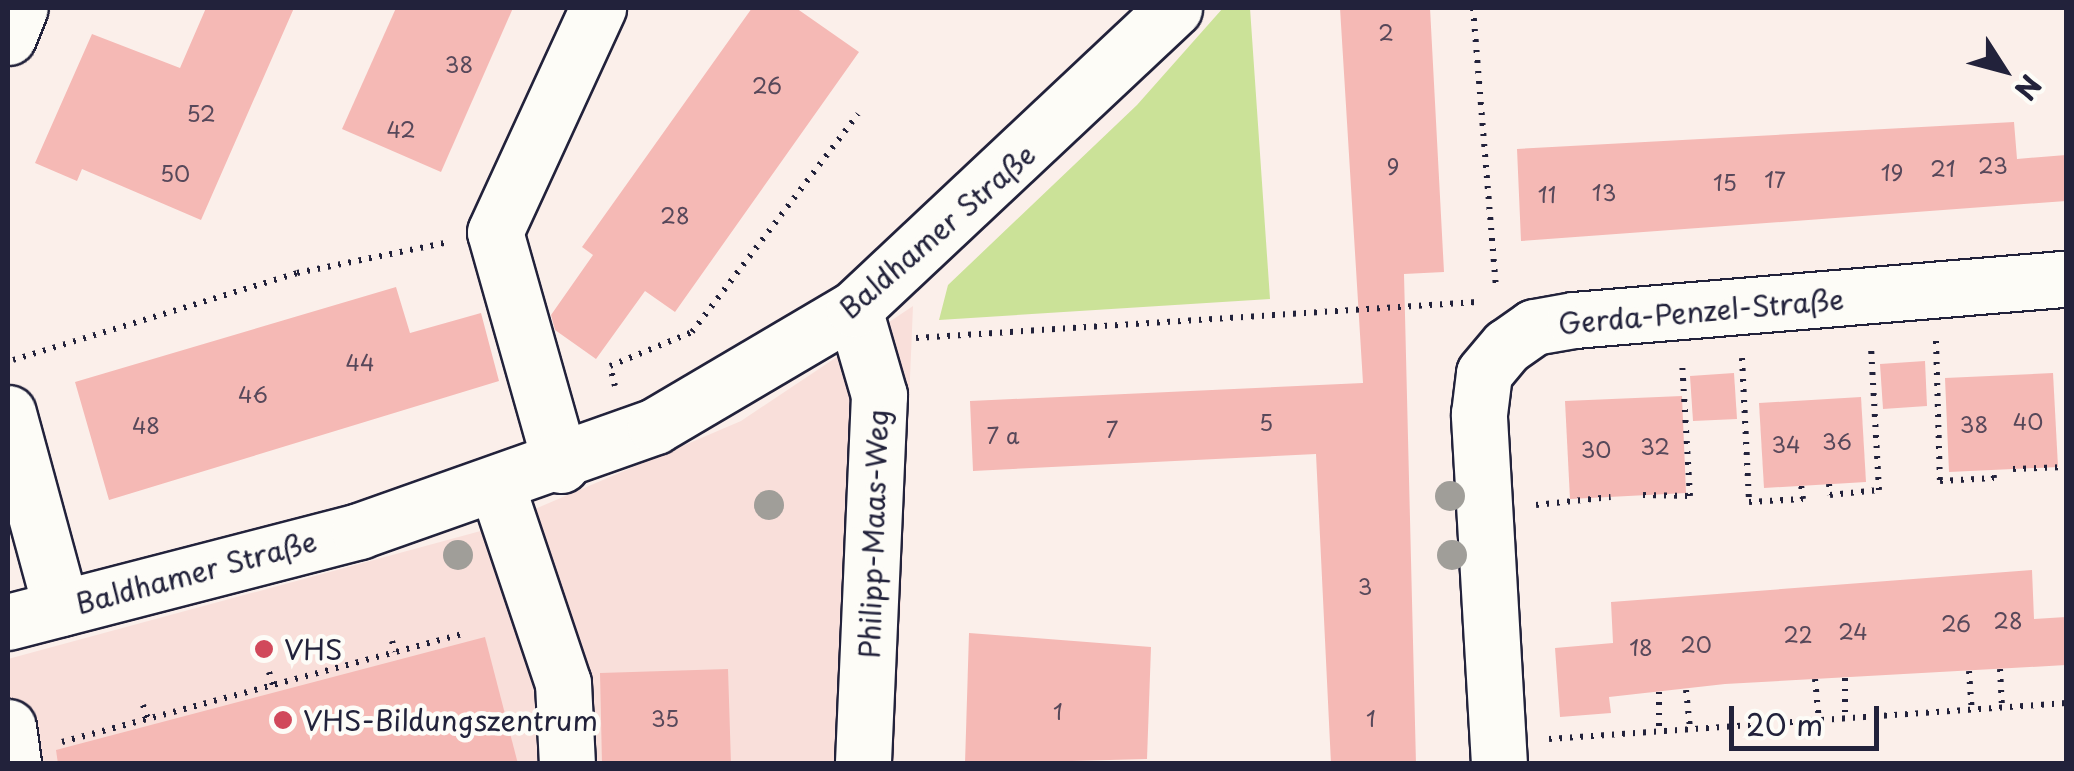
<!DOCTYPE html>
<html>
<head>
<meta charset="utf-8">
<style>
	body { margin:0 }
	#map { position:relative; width:2074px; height:771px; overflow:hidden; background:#fbefea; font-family:"Playpen Sans",sans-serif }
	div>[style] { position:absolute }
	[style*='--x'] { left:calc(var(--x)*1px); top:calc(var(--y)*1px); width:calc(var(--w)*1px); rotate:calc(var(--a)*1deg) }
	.built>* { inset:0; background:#f9dfda }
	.green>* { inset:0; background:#cbe298 }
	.building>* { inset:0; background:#f5b9b5 }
	.path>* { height:6px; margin-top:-3px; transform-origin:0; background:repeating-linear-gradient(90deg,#22223b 0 2.5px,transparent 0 10.5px) }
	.roads { filter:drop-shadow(2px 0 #22223b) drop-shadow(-2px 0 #22223b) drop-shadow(0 2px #22223b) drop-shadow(0 -2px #22223b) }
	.minor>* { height:55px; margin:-27.5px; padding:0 27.5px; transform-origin:27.5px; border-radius:27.5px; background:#fdfcf7 }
	.trees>* { width:30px; height:30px; margin:-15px; border-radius:50%; background:#a09e99 }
	.dots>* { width:28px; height:28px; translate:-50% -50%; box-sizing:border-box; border:5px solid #fdfcf7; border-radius:50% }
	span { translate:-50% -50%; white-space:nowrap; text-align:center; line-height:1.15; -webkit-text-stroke:9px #fdfcf7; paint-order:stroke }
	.number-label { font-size:22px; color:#57485a }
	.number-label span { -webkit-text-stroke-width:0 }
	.street-label { font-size:28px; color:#22223b }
	.poi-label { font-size:28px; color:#22223b }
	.left { translate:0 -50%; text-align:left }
	.frame { position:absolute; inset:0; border:10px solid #22223b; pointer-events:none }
	.north { position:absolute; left:1954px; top:20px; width:100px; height:100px; -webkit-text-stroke:8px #fdfcf7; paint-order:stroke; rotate:126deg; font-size:28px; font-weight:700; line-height:40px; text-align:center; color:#22223b }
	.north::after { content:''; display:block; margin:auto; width:35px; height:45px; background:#22223b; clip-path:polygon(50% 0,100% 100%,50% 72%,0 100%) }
	.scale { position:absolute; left:1729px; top:706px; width:150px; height:45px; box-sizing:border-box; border:5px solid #22223b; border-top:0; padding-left:12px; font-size:30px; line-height:35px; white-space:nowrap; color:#22223b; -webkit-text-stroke:8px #fdfcf7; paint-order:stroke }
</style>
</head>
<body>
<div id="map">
	<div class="built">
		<i style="clip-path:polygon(913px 306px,894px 763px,8px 764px,8px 659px,488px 529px,741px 421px)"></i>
	</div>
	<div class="green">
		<i style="clip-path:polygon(1223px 8px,1250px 8px,1270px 299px,939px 320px,948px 285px,1137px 105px)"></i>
	</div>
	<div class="building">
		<i style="clip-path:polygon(206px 8px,294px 8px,201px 220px,82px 169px,77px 181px,35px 163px,92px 34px,180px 68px)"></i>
		<i style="clip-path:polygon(396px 8px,513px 8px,441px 172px,342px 129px)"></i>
		<i style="clip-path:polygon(752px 8px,796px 8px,859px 52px,675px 312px,645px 291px,596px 359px,555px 330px,551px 315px,593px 255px,582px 247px)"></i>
		<i style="clip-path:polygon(1340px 8px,1430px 8px,1444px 272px,1404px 274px,1416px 764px,1331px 764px,1316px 454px,973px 471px,970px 401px,1363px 383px)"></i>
		<i style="clip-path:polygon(2014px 122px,2017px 159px,2066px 155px,2066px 201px,1521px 241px,1517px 149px)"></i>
		<i style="clip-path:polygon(396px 287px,410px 333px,481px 313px,499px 381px,109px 500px,75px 382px)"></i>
		<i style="clip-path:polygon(1925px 361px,1927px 406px,1883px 409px,1880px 364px)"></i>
		<i style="clip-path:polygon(1734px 373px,1737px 419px,1693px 421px,1690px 376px)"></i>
		<i style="clip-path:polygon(2053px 373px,2058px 467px,1949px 472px,1945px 378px)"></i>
		<i style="clip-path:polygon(1682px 396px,1686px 493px,1570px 499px,1565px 401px)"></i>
		<i style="clip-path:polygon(1861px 397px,1866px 482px,1764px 488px,1759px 403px)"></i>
		<i style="clip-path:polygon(2032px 570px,2034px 619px,2066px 617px,2066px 665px,1725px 684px,1609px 697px,1611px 713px,1560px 717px,1555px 648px,1613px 643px,1611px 602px)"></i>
		<i style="clip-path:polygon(969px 633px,1151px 647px,1147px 759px,965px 764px)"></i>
		<i style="clip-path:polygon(485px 637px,518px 764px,58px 764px,56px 750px)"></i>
		<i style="clip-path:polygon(728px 669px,731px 764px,602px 764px,600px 673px)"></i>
	</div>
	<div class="path">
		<i style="--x:1473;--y:8;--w:283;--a:85.3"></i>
		<i style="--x:916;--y:338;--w:562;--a:-3.67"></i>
		<i style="--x:1936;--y:341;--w:140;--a:88.4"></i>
		<i style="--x:1940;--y:481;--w:54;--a:-3.2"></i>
		<i style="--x:1994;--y:478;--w:8;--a:-97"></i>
		<i style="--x:1742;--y:358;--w:144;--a:87.2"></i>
		<i style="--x:1749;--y:502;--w:54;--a:-3.2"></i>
		<i style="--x:1803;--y:499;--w:14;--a:-98"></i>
		<i style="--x:13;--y:360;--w:297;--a:-17"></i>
		<i style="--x:297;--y:273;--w:151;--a:-11.5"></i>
		<i style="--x:615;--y:386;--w:21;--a:-104"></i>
		<i style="--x:610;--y:366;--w:89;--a:-22.5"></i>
		<i style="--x:692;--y:332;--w:274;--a:-52.7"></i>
		<i style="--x:2013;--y:469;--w:53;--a:-2.2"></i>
		<i style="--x:1829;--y:484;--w:11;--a:85"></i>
		<i style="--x:1830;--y:495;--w:49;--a:-5.8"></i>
		<i style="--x:1879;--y:490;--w:144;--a:-93.2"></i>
		<i style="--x:1643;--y:495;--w:47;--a:1.2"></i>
		<i style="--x:1690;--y:496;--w:133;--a:-93.4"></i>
		<i style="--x:1536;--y:505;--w:75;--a:-6.1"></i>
		<i style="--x:392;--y:641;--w:11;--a:75"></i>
		<i style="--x:2000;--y:669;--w:39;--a:87"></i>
		<i style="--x:1969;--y:671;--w:39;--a:86"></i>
		<i style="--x:269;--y:672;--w:14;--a:73"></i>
		<i style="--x:1845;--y:678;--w:42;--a:90"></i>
		<i style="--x:1815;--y:679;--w:42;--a:84.6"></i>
		<i style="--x:1686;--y:690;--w:39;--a:84"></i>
		<i style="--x:1659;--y:692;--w:39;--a:90"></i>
		<i style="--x:143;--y:705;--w:15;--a:70"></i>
		<i style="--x:1549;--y:739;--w:518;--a:-3.98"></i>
		<i style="--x:62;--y:742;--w:415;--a:-15.1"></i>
	</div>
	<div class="roads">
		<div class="minor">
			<i style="--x:8;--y:37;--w:31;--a:-68"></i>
			<i style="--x:854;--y:309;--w:90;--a:73.8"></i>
			<i style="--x:879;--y:395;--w:369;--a:92.5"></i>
			<i style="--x:8;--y:413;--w:202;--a:74.8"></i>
			<i style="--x:561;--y:465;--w:242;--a:-105.8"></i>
			<i style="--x:495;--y:232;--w:247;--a:-65.3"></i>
			<i style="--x:497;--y:487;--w:207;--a:71.4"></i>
			<i style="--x:563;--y:683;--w:81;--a:87.2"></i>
			<i style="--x:8;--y:622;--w:363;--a:-14.5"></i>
			<i style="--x:359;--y:531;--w:314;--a:-19.5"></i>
			<i style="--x:655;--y:426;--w:231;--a:-30.5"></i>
			<i style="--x:854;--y:309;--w:439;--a:-43.2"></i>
			<i style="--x:8;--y:727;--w:37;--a:82"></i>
			<i style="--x:1499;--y:764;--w:351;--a:-93.3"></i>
			<i style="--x:1479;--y:414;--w:41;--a:-83"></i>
			<i style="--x:1484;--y:373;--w:35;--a:-50"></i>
			<i style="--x:1507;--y:346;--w:33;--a:-35"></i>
			<i style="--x:1534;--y:327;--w:41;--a:-9.9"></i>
			<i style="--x:1574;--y:320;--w:494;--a:-4.8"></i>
		</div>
	</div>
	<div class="trees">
		<i style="left:1450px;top:496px"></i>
		<i style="left:769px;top:505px"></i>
		<i style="left:458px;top:555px"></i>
		<i style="left:1452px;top:555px"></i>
	</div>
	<div class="dots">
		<i style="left:264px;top:649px;background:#d1495b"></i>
		<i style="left:283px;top:720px;background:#d1495b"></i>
	</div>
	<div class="number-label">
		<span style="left:1386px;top:32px">2</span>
		<span style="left:459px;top:64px">38</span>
		<span style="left:767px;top:85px">26</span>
		<span style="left:201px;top:113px">52</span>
		<span style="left:401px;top:129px">42</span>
		<span style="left:1993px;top:165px">23</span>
		<span style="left:1393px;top:166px">9</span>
		<span style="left:1943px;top:168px">21</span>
		<span style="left:1892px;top:172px">19</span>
		<span style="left:175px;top:173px">50</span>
		<span style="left:1775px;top:179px">17</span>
		<span style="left:1725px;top:182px">15</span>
		<span style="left:1604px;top:192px">13</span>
		<span style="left:1547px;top:194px">11</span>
		<span style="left:675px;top:215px">28</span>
		<span style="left:360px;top:362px">44</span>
		<span style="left:253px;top:394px">46</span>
		<span style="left:2028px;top:421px">40</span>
		<span style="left:1266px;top:422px">5</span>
		<span style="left:1974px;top:424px">38</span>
		<span style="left:146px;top:425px">48</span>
		<span style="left:1112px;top:429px">7</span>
		<span style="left:1003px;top:435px">7 a</span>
		<span style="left:1837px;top:441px">36</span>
		<span style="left:1786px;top:444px">34</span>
		<span style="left:1655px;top:446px">32</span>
		<span style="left:1596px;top:449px">30</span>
		<span style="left:1365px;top:586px">3</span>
		<span style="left:2008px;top:620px">28</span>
		<span style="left:1956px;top:623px">26</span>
		<span style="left:1853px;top:631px">24</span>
		<span style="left:1798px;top:634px">22</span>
		<span style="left:1696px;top:644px">20</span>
		<span style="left:1641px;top:647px">18</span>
		<span style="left:1058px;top:711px">1</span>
		<span style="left:665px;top:718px">35</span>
		<span style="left:1371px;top:718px">1</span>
	</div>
	<div class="street-label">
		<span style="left:937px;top:231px;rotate:-41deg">Baldhamer Straße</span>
		<span style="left:1701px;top:311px;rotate:-5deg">Gerda-Penzel-Straße</span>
		<span style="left:873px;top:534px;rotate:-88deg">Philipp-Maas-Weg</span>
		<span style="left:196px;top:572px;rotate:-15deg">Baldhamer Straße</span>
	</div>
	<div class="poi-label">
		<span class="left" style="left:284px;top:649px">VHS</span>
		<span class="left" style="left:303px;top:720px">VHS-Bildungszentrum</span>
	</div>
	<div class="frame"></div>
	<div class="north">N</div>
	<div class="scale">20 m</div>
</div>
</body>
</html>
